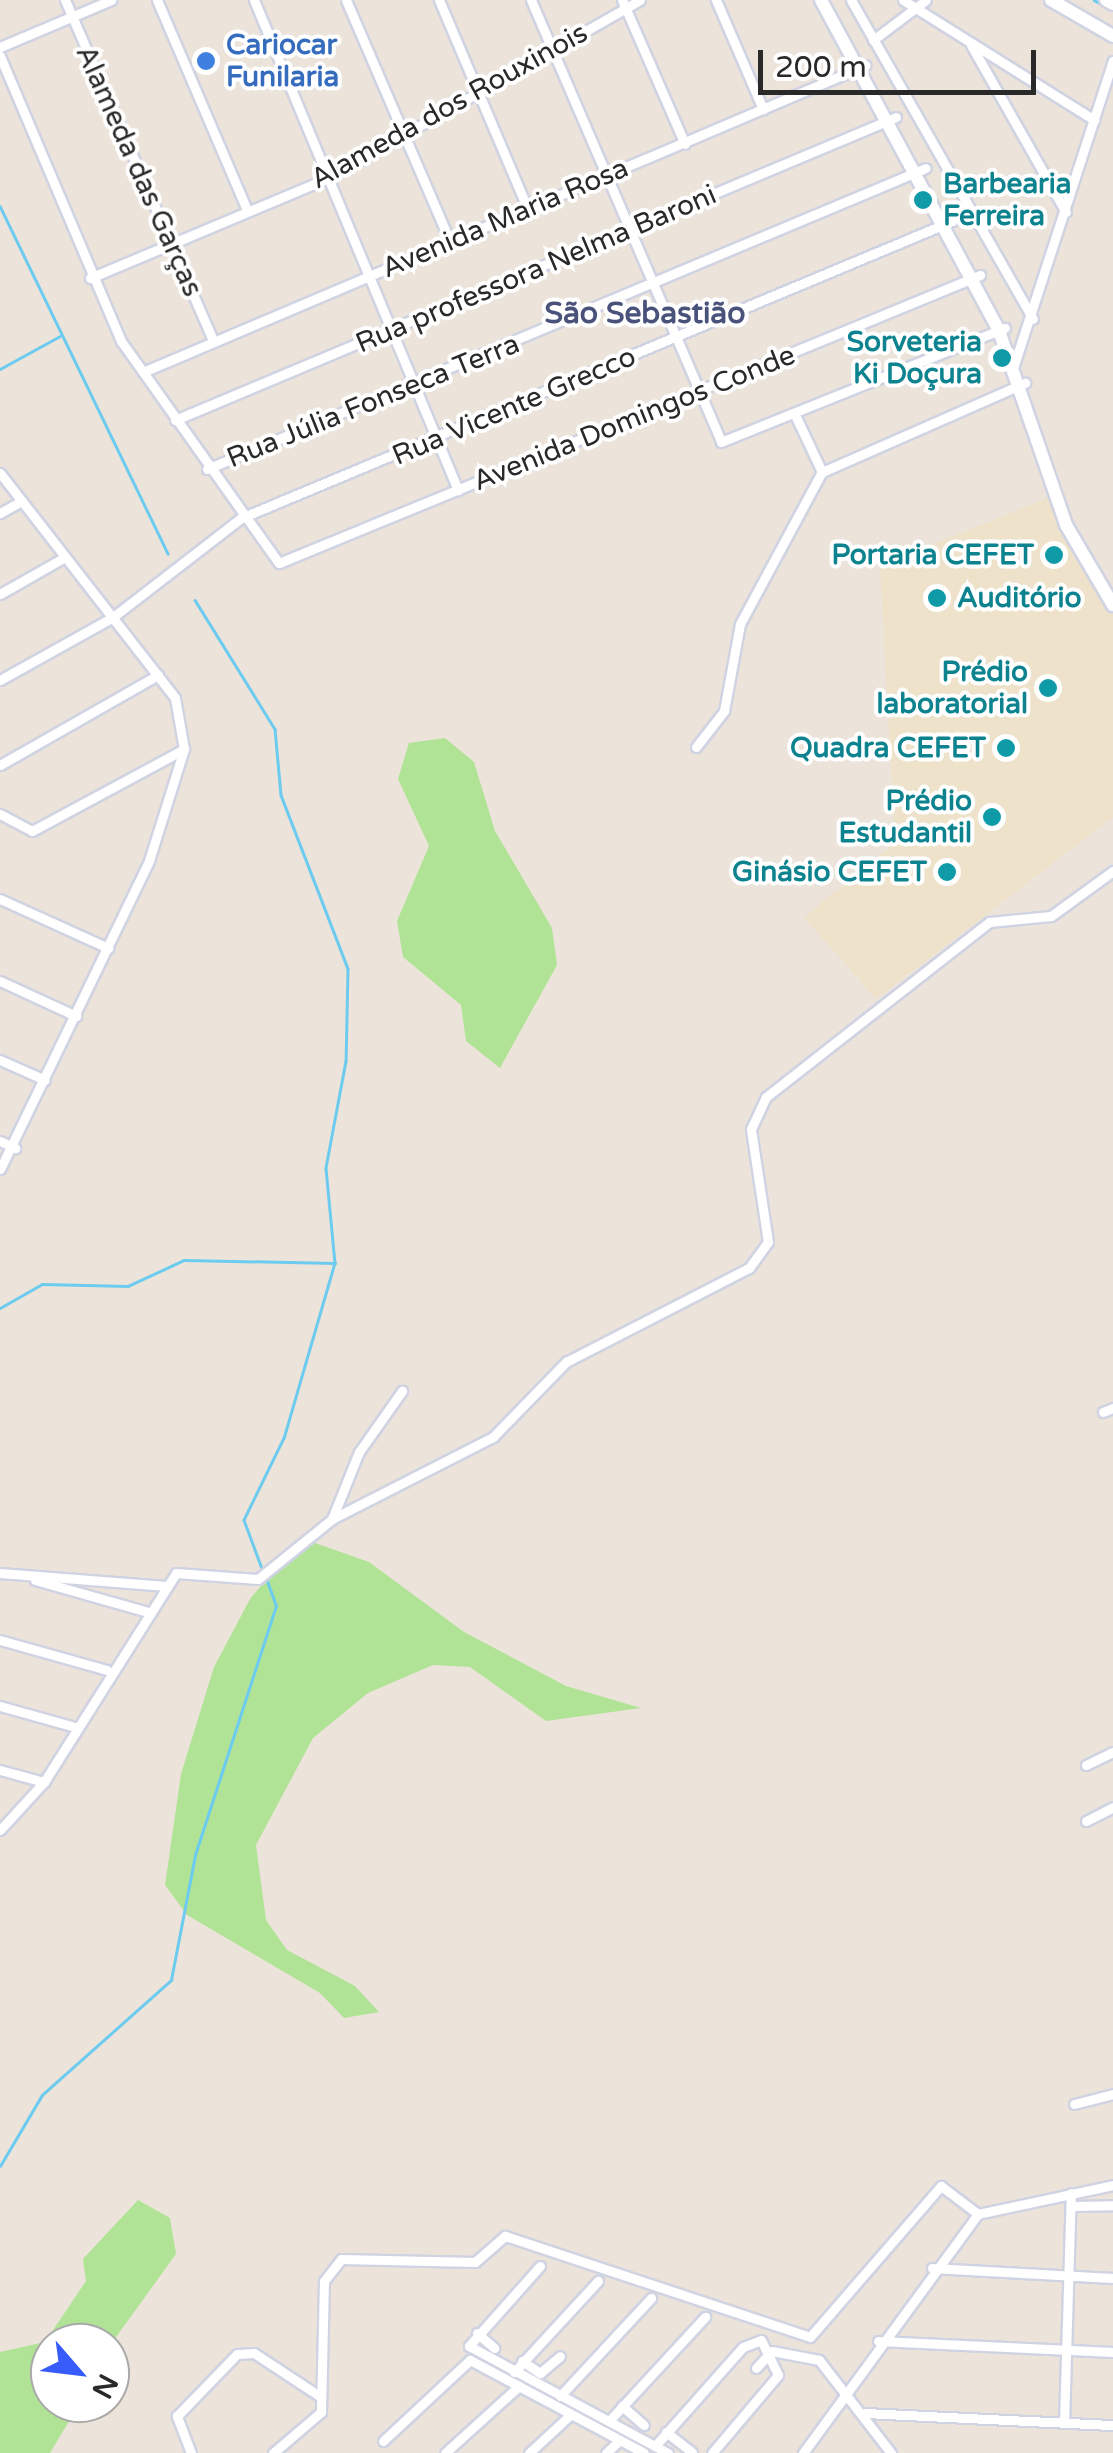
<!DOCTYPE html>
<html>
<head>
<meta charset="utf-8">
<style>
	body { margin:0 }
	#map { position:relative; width:1113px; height:2453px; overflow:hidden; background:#ece4da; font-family:"Varela Round",sans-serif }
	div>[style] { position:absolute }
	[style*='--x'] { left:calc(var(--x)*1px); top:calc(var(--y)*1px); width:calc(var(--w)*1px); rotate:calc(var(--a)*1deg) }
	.education>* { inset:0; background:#eee2ca }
	.green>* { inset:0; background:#b0e396 }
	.stream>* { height:2.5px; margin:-1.25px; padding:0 1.25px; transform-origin:1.25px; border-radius:1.25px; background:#6ccbef }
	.roads { filter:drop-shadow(2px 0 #d0d3e2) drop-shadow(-2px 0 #d0d3e2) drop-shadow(0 2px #d0d3e2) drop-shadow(0 -2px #d0d3e2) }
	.street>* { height:9px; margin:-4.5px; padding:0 4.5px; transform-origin:4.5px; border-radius:4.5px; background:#fff }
	.secondary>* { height:12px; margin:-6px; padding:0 6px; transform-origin:6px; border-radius:6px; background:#fff }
	.dots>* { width:28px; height:28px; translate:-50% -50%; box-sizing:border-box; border:5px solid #fff; border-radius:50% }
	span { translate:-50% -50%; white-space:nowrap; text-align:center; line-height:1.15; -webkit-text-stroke:8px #fff; paint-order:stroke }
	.shop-label { font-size:28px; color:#366cbe; font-weight:700 }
	.left { translate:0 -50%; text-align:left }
	.street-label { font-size:28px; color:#292929 }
	.culture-label { font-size:28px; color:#0d838f; font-weight:700 }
	.right { translate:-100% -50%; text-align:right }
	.neighbourhood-label { font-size:30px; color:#49527a; font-weight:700 }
	.north { position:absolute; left:30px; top:2323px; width:100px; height:100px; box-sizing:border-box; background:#fff; border:2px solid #a9a9a9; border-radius:50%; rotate:118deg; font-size:28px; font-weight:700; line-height:40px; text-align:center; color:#292929 }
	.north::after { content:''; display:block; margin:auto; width:35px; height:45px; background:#385bfb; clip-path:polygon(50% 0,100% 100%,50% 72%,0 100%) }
	.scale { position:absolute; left:758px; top:50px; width:278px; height:45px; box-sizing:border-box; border:5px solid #292929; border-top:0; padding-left:12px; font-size:30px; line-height:35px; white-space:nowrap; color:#292929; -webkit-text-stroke:8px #fff; paint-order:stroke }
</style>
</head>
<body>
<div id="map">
	<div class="education">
		<i style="clip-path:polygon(1055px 495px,1113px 599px,1113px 817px,876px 999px,804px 917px,895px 843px,880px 566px)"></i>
	</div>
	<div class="green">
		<i style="clip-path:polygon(445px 738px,474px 762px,495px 831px,552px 928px,557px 965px,500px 1068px,466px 1041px,461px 1005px,403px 957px,397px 921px,429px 846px,398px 779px,409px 743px)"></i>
		<i style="clip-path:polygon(301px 1538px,369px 1562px,464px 1632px,566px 1686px,641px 1708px,546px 1721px,470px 1667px,433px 1665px,368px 1693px,313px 1738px,256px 1845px,266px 1920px,287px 1950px,355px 1986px,379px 2012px,344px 2018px,320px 1993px,187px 1915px,165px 1885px,181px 1774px,214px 1667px,250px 1599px)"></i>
		<i style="clip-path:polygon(138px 2200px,170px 2218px,176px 2254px,111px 2344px,120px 2364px,110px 2369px,110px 2343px,50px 2343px,50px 2403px,80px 2403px,50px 2453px,0 2453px,0 2352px,45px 2342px,86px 2281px,83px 2259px)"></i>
	</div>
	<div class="stream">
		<i style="--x:1094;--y:0;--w:10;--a:29"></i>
		<i style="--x:0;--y:206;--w:386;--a:64.2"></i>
		<i style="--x:0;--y:369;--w:68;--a:-28.8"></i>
		<i style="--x:195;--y:600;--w:152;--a:58.2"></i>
		<i style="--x:275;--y:729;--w:66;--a:84.8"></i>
		<i style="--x:281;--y:795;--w:186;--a:68.9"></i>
		<i style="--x:348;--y:969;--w:92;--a:91.2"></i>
		<i style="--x:346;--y:1061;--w:109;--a:100.6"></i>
		<i style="--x:326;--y:1168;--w:95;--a:84.6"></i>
		<i style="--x:335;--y:1263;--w:182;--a:106.2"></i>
		<i style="--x:284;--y:1438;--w:91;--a:116"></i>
		<i style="--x:244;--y:1520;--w:54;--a:69.6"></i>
		<i style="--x:0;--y:1308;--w:48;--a:-29.7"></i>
		<i style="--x:42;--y:1284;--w:86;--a:1.3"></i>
		<i style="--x:128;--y:1286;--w:62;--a:-24.9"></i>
		<i style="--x:184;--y:1260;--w:151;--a:1.1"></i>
		<i style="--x:0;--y:2166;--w:82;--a:-59.4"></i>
		<i style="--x:42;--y:2095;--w:173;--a:-41.7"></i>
		<i style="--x:171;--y:1980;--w:127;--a:-79.1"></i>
		<i style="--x:195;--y:1855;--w:262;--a:-72"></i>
		<i style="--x:276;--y:1606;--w:29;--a:-110"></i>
	</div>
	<div class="roads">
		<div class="street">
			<i style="--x:65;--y:0;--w:372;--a:66.5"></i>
			<i style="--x:157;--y:0;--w:228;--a:66.8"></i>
			<i style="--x:254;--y:0;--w:531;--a:67.4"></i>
			<i style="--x:346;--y:0;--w:262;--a:66.7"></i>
			<i style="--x:439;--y:0;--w:225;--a:67"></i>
			<i style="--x:531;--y:0;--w:481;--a:66.7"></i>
			<i style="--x:721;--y:442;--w:306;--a:-21.9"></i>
			<i style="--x:622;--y:0;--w:157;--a:66.4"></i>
			<i style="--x:716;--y:0;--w:119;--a:66.7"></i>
			<i style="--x:851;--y:0;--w:367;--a:60.3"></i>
			<i style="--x:903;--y:0;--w:226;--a:32.1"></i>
			<i style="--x:873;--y:40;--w:66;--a:-37"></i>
			<i style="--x:971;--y:45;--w:192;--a:60.4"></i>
			<i style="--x:0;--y:47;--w:121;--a:-22.9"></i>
			<i style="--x:0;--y:56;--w:310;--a:67"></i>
			<i style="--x:121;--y:341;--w:272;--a:54.6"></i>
			<i style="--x:279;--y:563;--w:758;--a:-22.33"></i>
			<i style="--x:90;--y:278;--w:258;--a:-22.8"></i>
			<i style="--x:328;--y:178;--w:359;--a:-29.7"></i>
			<i style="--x:1014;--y:365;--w:320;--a:-72"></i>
			<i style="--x:143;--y:372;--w:785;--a:-23.01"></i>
			<i style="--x:796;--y:417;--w:61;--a:64.7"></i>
			<i style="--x:175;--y:420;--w:782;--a:-22.79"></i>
			<i style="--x:207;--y:469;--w:779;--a:-22.72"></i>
			<i style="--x:822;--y:472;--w:222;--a:-23.7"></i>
			<i style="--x:0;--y:473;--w:285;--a:52.1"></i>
			<i style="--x:175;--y:698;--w:52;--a:80"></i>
			<i style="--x:184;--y:749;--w:117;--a:107.4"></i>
			<i style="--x:149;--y:861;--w:342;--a:115.8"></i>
			<i style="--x:0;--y:513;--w:25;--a:-29"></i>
			<i style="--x:0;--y:594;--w:75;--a:-29.6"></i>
			<i style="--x:0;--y:680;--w:129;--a:-29.1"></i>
			<i style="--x:113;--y:617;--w:162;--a:-37.7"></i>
			<i style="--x:241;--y:518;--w:771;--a:-22.67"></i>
			<i style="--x:696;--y:747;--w:46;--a:-52.1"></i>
			<i style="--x:724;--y:711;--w:88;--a:-79.6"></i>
			<i style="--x:740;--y:624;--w:173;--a:-61.7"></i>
			<i style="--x:0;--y:765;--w:182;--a:-29.7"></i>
			<i style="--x:0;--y:814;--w:36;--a:28"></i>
			<i style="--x:32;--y:831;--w:173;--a:-28.3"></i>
			<i style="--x:0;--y:899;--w:119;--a:24.4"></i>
			<i style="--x:0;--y:981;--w:84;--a:24.7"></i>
			<i style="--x:0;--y:1060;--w:49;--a:24"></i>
			<i style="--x:0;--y:1141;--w:17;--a:25"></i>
			<i style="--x:1103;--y:1412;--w:11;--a:-22"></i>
			<i style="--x:332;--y:1519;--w:72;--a:-68.1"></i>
			<i style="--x:359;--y:1452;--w:75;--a:-54.8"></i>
			<i style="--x:0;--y:1573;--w:167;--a:4.5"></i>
			<i style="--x:35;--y:1580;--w:117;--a:15.8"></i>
			<i style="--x:0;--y:1640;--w:111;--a:15.7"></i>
			<i style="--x:0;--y:1706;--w:78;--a:15.6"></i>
			<i style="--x:1086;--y:1765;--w:30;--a:-26"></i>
			<i style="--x:0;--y:1770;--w:46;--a:15.3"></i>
			<i style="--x:1086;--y:1821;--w:30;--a:-27"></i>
			<i style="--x:0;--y:1830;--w:65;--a:-47.5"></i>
			<i style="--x:44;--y:1782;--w:247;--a:-57.7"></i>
			<i style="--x:176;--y:1573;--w:82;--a:4.2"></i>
			<i style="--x:258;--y:1579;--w:95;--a:-39"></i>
			<i style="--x:332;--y:1519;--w:181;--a:-27"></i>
			<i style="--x:493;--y:1437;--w:105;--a:-45.8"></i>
			<i style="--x:566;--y:1362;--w:206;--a:-27.2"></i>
			<i style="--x:749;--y:1268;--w:32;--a:-54"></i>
			<i style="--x:768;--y:1242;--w:114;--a:-98.6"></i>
			<i style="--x:751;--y:1129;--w:35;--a:-65"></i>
			<i style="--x:766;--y:1097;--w:283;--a:-38.1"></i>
			<i style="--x:989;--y:922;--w:62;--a:-5.5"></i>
			<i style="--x:1051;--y:916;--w:77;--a:-36"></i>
			<i style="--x:1074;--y:2104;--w:40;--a:-14.4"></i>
			<i style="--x:1074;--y:2206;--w:39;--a:-1"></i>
			<i style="--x:540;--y:2266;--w:107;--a:131.6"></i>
			<i style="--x:469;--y:2346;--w:226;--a:28.3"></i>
			<i style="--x:932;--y:2268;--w:181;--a:3.2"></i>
			<i style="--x:477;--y:2333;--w:23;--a:41"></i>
			<i style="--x:878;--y:2341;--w:235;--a:2.7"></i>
			<i style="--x:522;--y:2361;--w:22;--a:34"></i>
			<i style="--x:540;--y:2373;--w:26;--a:-40"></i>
			<i style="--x:756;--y:2368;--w:23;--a:-47"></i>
			<i style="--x:772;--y:2351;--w:48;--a:10.8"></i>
			<i style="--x:819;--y:2360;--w:118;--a:52.3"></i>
			<i style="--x:514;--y:2372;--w:124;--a:-47.3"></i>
			<i style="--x:560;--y:2396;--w:134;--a:-47.1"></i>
			<i style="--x:622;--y:2406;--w:29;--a:41"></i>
			<i style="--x:865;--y:2413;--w:248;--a:2.8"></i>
			<i style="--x:609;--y:2421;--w:142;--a:-47.3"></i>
			<i style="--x:1064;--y:2423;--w:230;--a:-88.3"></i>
			<i style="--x:666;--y:2432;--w:33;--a:38"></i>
			<i style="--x:383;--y:2441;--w:119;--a:-43"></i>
			<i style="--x:470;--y:2360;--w:197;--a:28.1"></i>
			<i style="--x:655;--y:2446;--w:132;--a:-48.4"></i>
			<i style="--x:743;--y:2347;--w:19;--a:-21"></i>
			<i style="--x:761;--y:2340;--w:39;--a:64"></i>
			<i style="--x:778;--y:2375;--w:102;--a:130.2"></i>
			<i style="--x:191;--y:2453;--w:40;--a:-111"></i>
			<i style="--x:177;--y:2416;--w:86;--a:-45.9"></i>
			<i style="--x:237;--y:2354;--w:17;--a:-3"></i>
			<i style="--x:254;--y:2353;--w:80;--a:33.3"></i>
			<i style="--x:273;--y:2453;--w:63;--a:-40.5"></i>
			<i style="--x:321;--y:2412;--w:131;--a:-88.7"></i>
			<i style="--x:324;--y:2281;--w:28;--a:-52"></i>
			<i style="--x:341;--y:2259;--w:134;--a:1.3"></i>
			<i style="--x:475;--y:2262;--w:40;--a:-41"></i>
			<i style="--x:505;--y:2236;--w:321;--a:18.3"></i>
			<i style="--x:810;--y:2337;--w:200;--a:-49.1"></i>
			<i style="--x:941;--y:2186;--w:46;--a:37.1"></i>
			<i style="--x:445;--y:2453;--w:100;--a:-42.2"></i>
			<i style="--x:529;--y:2453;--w:56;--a:-42.8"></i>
			<i style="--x:606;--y:2453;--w:19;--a:-43"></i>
			<i style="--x:803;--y:2453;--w:296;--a:-53.8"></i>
			<i style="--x:978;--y:2214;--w:138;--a:-12.1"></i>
		</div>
		<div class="secondary">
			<i style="--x:821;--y:0;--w:376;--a:61.7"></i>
			<i style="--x:999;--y:331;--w:205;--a:70.9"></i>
			<i style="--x:1066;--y:525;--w:93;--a:59.6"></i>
			<i style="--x:1051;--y:0;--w:72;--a:30.1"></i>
			<i style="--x:1106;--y:0;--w:8;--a:30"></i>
		</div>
	</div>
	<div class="dots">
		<i style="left:206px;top:61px;background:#3f7fe0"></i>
		<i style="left:923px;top:200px;background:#0f9aa8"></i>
		<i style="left:1002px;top:358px;background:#0f9aa8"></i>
		<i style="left:1054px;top:555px;background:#0f9aa8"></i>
		<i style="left:937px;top:598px;background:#0f9aa8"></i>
		<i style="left:1048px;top:688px;background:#0f9aa8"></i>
		<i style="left:1006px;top:748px;background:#0f9aa8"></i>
		<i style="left:992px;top:817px;background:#0f9aa8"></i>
		<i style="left:947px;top:872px;background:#0f9aa8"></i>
	</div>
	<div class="shop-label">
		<span class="left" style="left:226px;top:61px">Cariocar<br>Funilaria</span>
	</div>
	<div class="street-label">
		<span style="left:449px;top:106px;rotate:-29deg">Alameda dos Rouxinois</span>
		<span style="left:139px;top:171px;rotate:66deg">Alameda das Garças</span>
		<span style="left:505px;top:218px;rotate:-23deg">Avenida Maria Rosa</span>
		<span style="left:536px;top:269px;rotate:-23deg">Rua professora Nelma Baroni</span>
		<span style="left:373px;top:401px;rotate:-22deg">Rua Júlia Fonseca Terra</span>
		<span style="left:514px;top:406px;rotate:-23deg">Rua Vicente Grecco</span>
		<span style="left:634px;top:418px;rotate:-22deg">Avenida Domingos Conde</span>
	</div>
	<div class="culture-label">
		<span class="left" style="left:943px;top:200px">Barbearia<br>Ferreira</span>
		<span class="right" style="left:982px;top:358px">Sorveteria<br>Ki Doçura</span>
		<span class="right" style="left:1034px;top:555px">Portaria CEFET</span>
		<span class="left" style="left:957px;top:598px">Auditório</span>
		<span class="right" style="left:1028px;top:688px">Prédio<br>laboratorial</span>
		<span class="right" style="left:986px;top:748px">Quadra CEFET</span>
		<span class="right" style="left:972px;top:817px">Prédio<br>Estudantil</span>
		<span class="right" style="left:927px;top:872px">Ginásio CEFET</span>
	</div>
	<div class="neighbourhood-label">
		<span style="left:645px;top:314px">São Sebastião</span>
	</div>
	<div class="north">N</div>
	<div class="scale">200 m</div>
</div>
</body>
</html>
